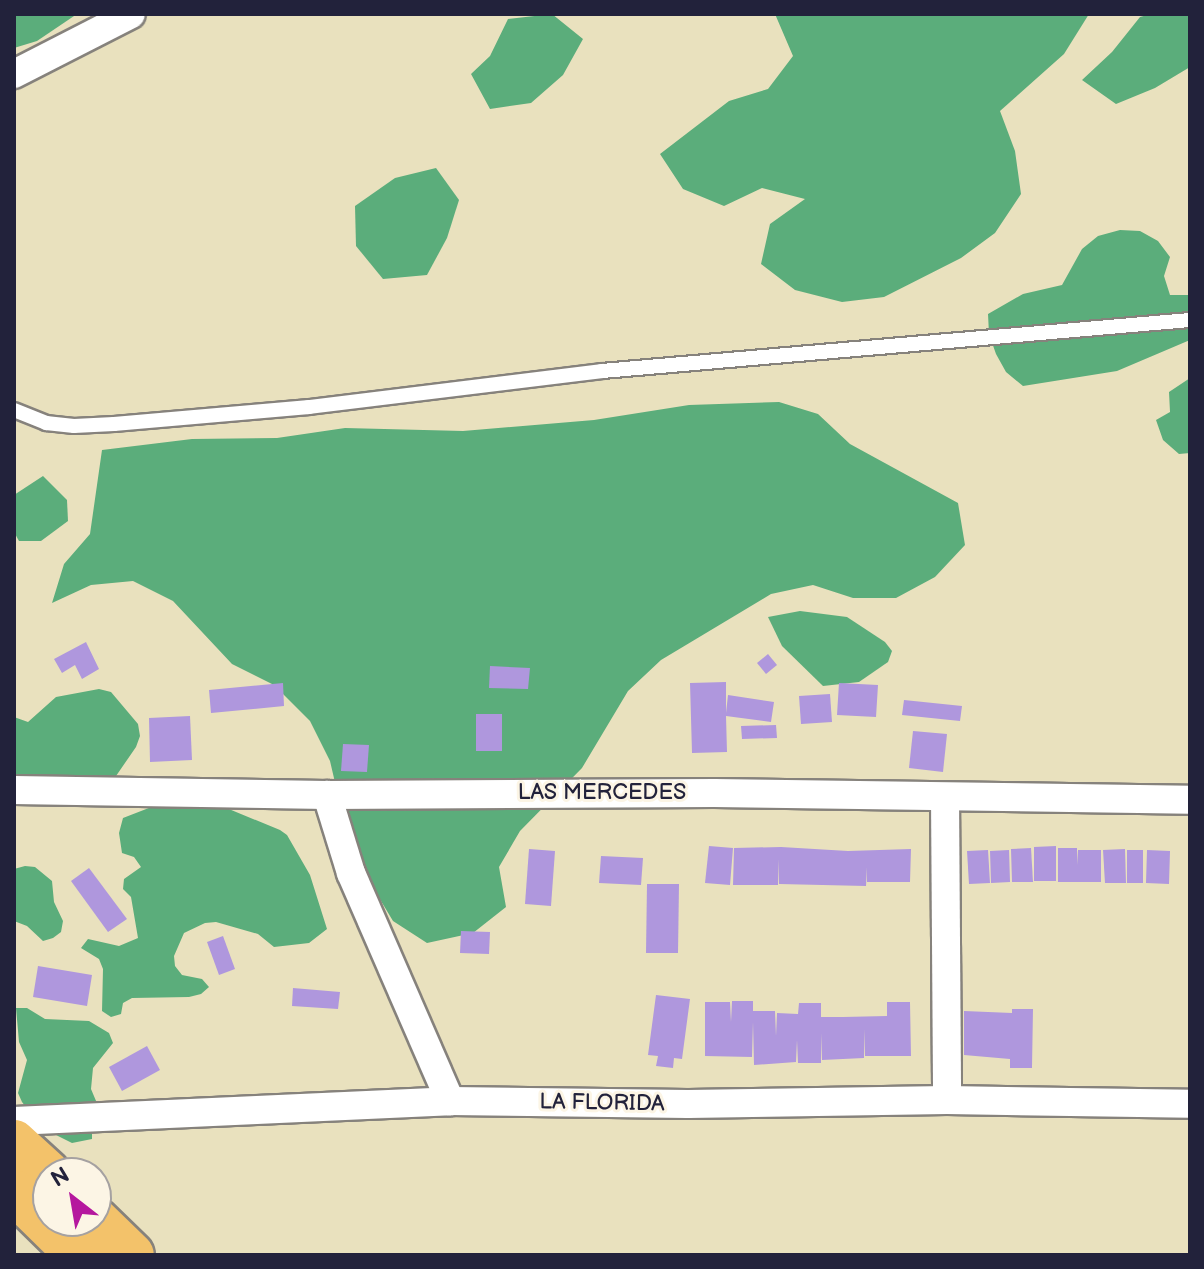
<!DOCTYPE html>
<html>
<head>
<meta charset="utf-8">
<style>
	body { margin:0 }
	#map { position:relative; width:1204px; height:1269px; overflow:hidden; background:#e9e1be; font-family:"Balsamiq Sans",sans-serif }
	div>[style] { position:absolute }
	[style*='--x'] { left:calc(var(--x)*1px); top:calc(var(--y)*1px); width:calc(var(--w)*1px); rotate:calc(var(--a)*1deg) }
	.forest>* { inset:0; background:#5bad7b }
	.building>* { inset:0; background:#af97dd }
	.roads { filter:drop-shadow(2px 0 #86827c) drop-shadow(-2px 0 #86827c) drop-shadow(0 2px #86827c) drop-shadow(0 -2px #86827c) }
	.service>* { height:14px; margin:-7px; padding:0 7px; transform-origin:7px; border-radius:7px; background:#fff }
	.minor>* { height:28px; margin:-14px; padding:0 14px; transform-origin:14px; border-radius:14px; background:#fff }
	.trunk>* { height:44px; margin:-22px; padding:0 22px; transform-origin:22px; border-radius:22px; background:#f3c26a }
	span { translate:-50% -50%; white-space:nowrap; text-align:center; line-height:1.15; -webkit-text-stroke:6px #fcf5e5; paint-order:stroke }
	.street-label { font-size:22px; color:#22223b }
	.frame { position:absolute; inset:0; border:16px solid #22223b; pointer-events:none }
	.north { position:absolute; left:32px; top:1157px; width:80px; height:80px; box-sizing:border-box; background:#fcf5e5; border:2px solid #a5a1a1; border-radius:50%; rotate:329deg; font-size:22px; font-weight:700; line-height:32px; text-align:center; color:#22223b }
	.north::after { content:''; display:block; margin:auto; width:28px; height:36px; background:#b5179e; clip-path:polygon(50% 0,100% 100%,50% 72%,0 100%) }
</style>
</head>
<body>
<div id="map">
	<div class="forest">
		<i style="clip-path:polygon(14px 14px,77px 14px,37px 41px,14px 48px)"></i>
		<i style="clip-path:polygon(552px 14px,583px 39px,563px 75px,531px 103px,490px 109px,471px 74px,490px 56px,508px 19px)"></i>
		<i style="clip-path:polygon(775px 14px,1089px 14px,1064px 54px,1000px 111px,1015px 151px,1021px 194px,995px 233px,961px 258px,884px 297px,842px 302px,795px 290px,761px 264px,770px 224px,805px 199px,762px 188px,724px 206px,683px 189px,660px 154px,729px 101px,768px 89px,793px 56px)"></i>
		<i style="clip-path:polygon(1151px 14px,1190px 14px,1190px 67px,1155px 88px,1116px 104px,1082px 80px,1112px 52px,1140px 17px)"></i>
		<i style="clip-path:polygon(436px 168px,459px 200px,447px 238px,427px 275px,383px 279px,356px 246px,355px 206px,395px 178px)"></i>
		<i style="clip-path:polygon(1120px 230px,1140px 231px,1158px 241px,1170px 257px,1164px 276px,1170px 295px,1190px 295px,1190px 340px,1117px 371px,1023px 386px,1006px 372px,996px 354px,989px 334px,988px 314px,1023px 294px,1062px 285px,1082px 249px,1098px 236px)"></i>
		<i style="clip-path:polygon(1190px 378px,1190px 453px,1179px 454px,1163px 440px,1156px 420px,1170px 412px,1169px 392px)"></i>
		<i style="clip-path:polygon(779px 402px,818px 414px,850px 444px,958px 503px,965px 545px,935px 577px,896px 598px,853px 598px,813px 585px,771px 594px,661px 660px,628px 691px,582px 768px,520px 831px,499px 867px,506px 907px,473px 933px,427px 943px,393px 921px,351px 851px,330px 761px,310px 721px,274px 685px,232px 664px,173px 601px,133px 581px,91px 585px,52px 603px,64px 564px,90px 534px,102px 450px,192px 439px,277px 438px,345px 428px,463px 431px,594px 420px,689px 405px)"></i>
		<i style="clip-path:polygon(43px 476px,67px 500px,68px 521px,41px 541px,19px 541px,14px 532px,14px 495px)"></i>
		<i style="clip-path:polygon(800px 611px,847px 617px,885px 642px,892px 651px,888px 662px,859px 682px,823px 686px,782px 646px,768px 617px)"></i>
		<i style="clip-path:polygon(99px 689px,111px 692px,138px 724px,140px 736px,136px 747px,116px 776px,107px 784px,14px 783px,14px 717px,28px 722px,56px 697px)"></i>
		<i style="clip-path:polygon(154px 806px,224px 807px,280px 830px,287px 835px,310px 875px,327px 929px,309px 943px,274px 947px,258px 934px,216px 922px,205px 923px,184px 933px,174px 956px,175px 966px,182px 975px,202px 979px,209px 987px,201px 994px,189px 997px,132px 998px,123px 1003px,121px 1014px,111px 1017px,102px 1011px,103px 969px,99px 959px,81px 948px,88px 939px,119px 946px,138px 938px,131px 897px,123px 889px,124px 879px,141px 867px,134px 857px,122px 853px,119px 833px,123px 818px)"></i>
		<i style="clip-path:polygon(25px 866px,35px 867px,52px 881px,54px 902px,63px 921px,61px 932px,53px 938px,43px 941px,27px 926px,14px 921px,14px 869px)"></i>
		<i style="clip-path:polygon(16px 1008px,27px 1008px,45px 1019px,89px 1021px,109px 1033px,113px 1043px,93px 1068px,91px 1089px,99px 1108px,92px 1117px,92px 1139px,72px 1143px,52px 1133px,36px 1120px,22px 1102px,18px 1093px,27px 1060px,19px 1042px)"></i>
	</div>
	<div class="building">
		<i style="clip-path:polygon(86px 642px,99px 669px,82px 679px,75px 665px,62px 673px,54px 659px)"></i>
		<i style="clip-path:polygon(768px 654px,777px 665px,766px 674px,757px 663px)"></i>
		<i style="clip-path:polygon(490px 666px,530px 668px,528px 689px,489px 688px)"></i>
		<i style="clip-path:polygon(726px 682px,726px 713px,728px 695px,774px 702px,771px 722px,726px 716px,727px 752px,692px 753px,690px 683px)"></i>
		<i style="clip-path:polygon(283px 683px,284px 706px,211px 713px,209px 690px)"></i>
		<i style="clip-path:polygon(839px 683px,878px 685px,876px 717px,837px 715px)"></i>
		<i style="clip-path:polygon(830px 694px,832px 722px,801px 724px,799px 696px)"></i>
		<i style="clip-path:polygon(904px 700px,962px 706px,960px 721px,902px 715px)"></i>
		<i style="clip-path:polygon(476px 714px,502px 714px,502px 751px,476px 751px)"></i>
		<i style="clip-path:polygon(190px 716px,192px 760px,150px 762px,149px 718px)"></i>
		<i style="clip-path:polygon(776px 725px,777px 738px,742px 739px,741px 726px)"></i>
		<i style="clip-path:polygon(913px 731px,947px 734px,943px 772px,909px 768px)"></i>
		<i style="clip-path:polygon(343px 744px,369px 745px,367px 772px,341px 771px)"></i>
		<i style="clip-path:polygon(709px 846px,733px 848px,730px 885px,705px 883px)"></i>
		<i style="clip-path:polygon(1056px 846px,1056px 881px,1034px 881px,1034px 847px)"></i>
		<i style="clip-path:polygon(781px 847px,848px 851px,911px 849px,910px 882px,867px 882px,867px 867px,866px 886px,779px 884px,779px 859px,778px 885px,733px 885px,734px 848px)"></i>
		<i style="clip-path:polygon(1031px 848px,1033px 882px,1012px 882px,1011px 849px)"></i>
		<i style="clip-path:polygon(1058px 848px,1077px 848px,1077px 865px,1078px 850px,1101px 850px,1101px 882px,1058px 882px)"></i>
		<i style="clip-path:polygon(529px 849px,555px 851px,551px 906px,525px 904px)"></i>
		<i style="clip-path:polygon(1125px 849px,1126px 883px,1105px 883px,1103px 850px)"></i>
		<i style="clip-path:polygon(988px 850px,990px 883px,969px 884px,967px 851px)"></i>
		<i style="clip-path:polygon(1009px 850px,1010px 882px,991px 883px,990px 851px)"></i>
		<i style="clip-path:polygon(1127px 850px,1143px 850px,1143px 883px,1127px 883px)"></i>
		<i style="clip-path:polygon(1147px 850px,1170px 851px,1169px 884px,1146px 883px)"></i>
		<i style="clip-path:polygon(601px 856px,643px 858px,641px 885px,599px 883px)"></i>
		<i style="clip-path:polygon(89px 868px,127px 919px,108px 932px,71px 881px)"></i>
		<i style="clip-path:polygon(647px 884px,679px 884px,678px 953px,646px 953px)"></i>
		<i style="clip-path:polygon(461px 931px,490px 932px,489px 954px,460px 953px)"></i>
		<i style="clip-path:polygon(223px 936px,235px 969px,219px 975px,207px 942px)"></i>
		<i style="clip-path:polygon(38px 966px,92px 975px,87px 1006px,33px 997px)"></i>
		<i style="clip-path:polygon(293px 988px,340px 992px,338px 1009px,292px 1006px)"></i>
		<i style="clip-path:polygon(656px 995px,690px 999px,682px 1059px,674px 1058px,673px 1068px,656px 1066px,658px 1056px,648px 1055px)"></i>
		<i style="clip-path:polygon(732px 1001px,753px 1001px,753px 1011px,775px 1011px,776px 1036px,777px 1013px,798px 1014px,799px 1003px,821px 1003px,821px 1017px,843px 1017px,887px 1016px,887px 1002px,910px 1002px,911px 1056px,865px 1056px,864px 1029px,864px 1058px,822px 1060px,821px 1033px,821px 1063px,798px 1063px,797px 1040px,796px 1062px,754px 1065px,753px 1022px,752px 1057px,705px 1056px,705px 1002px,730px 1002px,731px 1022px)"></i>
		<i style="clip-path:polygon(1012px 1009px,1033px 1009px,1032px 1068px,1010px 1068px,1010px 1059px,964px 1055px,964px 1011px,1012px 1013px)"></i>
		<i style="clip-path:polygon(147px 1046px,160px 1070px,122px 1091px,109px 1067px)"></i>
	</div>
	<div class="roads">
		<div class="service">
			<i style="--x:14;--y:410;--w:35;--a:22"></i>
			<i style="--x:46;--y:423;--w:28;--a:6"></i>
			<i style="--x:74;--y:426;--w:40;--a:-2.9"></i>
			<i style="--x:114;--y:424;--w:196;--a:-5"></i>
			<i style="--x:309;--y:407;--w:295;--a:-7"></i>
			<i style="--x:602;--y:371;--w:590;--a:-4.96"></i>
		</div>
		<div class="minor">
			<i style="--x:14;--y:74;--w:131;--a:-27.1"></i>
			<i style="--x:14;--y:790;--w:313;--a:0.9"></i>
			<i style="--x:327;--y:795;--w:387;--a:-0.3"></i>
			<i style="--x:714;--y:793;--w:476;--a:0.8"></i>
			<i style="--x:327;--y:795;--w:82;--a:72.9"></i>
			<i style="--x:351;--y:873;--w:249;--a:66.5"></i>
			<i style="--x:945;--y:797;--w:303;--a:89.6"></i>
			<i style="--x:14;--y:1121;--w:436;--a:-2.6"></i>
			<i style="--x:450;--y:1101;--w:238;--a:0.7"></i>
			<i style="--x:688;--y:1104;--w:259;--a:-0.9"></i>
			<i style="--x:947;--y:1100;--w:243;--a:0.9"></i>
		</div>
		<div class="trunk">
			<i style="--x:14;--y:1142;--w:46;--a:42.4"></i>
			<i style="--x:14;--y:1192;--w:90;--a:44.5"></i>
			<i style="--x:96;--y:1220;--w:50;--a:44.2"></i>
		</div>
	</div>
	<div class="street-label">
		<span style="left:602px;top:793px">LAS MERCEDES</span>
		<span style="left:602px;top:1103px;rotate:1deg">LA FLORIDA</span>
	</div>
	<div class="frame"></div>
	<div class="north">N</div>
</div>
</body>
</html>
